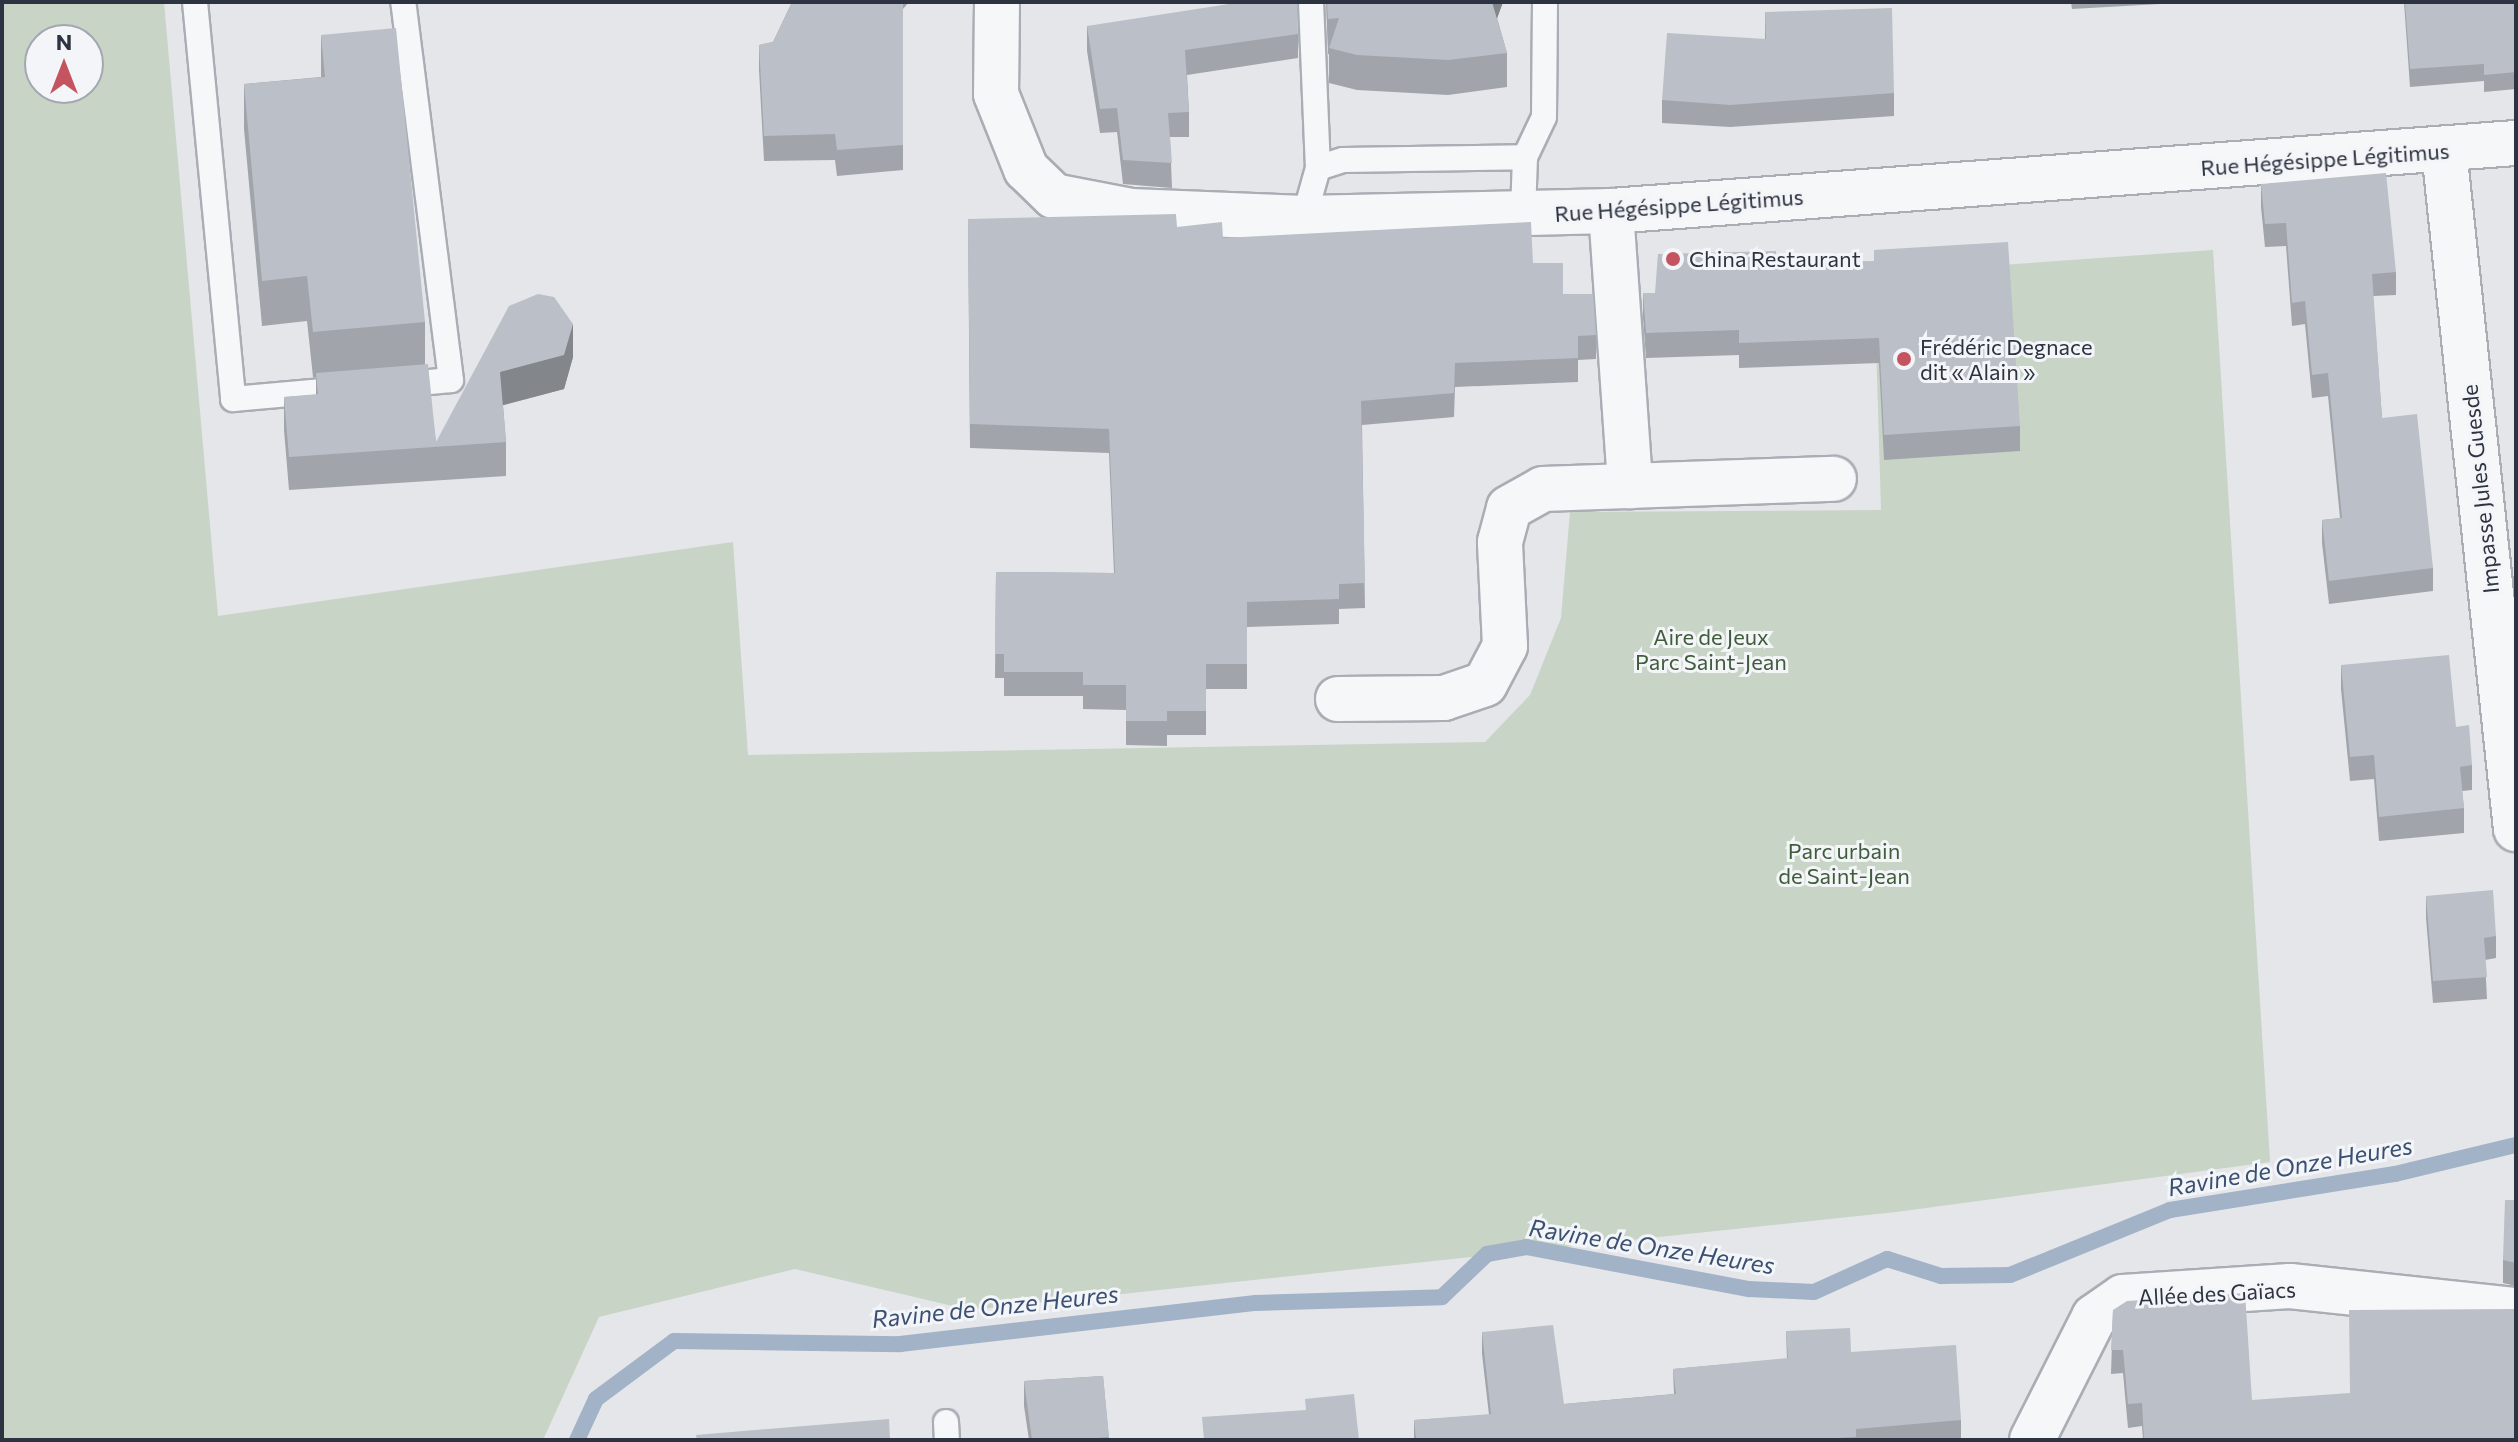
<!DOCTYPE html>
<html>
<head>
<meta charset="utf-8">
<style>
	body { margin:0 }
	#map { position:relative; width:2518px; height:1442px; overflow:hidden; background:#e4e6ea; font-family:Commissioner,sans-serif }
	div>[style] { position:absolute }
	[style*='--x'] { left:calc(var(--x)*1px); top:calc(var(--y)*1px); width:calc(var(--w)*1px); rotate:calc(var(--a)*1deg) }
	.green>* { inset:0; background:#c8d4c5 }
	.stream>* { height:16px; margin:-8px; padding:0 8px; transform-origin:8px; border-radius:8px; background:#a2b2c7 }
	.roads { filter:drop-shadow(2px 0 #a9adb4) drop-shadow(-2px 0 #a9adb4) drop-shadow(0 2px #a9adb4) drop-shadow(0 -2px #a9adb4) }
	.service>* { height:24px; margin:-12px; padding:0 12px; transform-origin:12px; border-radius:12px; background:#f6f7f9 }
	.minor>* { height:44px; margin:-22px; padding:0 22px; transform-origin:22px; border-radius:22px; background:#f6f7f9 }
	.wall>* { inset:0; background:#a1a4ab }
	.shaded-wall>* { inset:0; background:#83868b }
	.building>* { inset:0; background:#bbbfc7 }
	.dots>* { width:22px; height:22px; translate:-50% -50%; box-sizing:border-box; border:4px solid #f3f5f8; border-radius:50% }
	span { translate:-50% -50%; white-space:nowrap; text-align:center; line-height:1.15; -webkit-text-stroke:6px #f3f5f8; paint-order:stroke }
	.street-label { font-size:22px; color:#2d3341 }
	.poi-label { font-size:22px; color:#2d3341 }
	.left { translate:0 -50%; text-align:left }
	.park-label { font-size:22px; color:#3f5c3b }
	.water-label { font-size:24px; color:#3a5072; font-style:italic }
	.frame { position:absolute; inset:0; border:4px solid #2d3341; pointer-events:none }
	.north { position:absolute; left:24px; top:24px; width:80px; height:80px; box-sizing:border-box; background:#f3f5f8; border:2px solid #a4a7af; border-radius:50%; rotate:0deg; font-size:22px; font-weight:700; line-height:32px; text-align:center; color:#2d3341 }
	.north::after { content:''; display:block; margin:auto; width:28px; height:36px; background:#c4545f; clip-path:polygon(50% 0,100% 100%,50% 72%,0 100%) }
</style>
</head>
<body>
<div id="map">
	<div class="green">
		<i style="clip-path:polygon(evenodd,2px 2px,164px 2px,218px 616px,733px 542px,748px 755px,1485px 742px,1530px 695px,1561px 618px,1570px 512px,1881px 510px,1874px 274px,2213px 250px,2270px 1162px,1896px 1212px,970px 1310px,795px 1269px,599px 1317px,543px 1440px,2px 1440px,2px 2px,40px 40px,88px 40px,88px 88px,40px 88px,40px 40px)"></i>
	</div>
	<div class="stream">
		<i style="--x:577;--y:1440;--w:45;--a:-65.1"></i>
		<i style="--x:596;--y:1399;--w:97;--a:-36.6"></i>
		<i style="--x:674;--y:1341;--w:226;--a:0.8"></i>
		<i style="--x:900;--y:1344;--w:358;--a:-6.6"></i>
		<i style="--x:1256;--y:1303;--w:186;--a:-1.8"></i>
		<i style="--x:1442;--y:1297;--w:62;--a:-43.7"></i>
		<i style="--x:1487;--y:1254;--w:40;--a:-10"></i>
		<i style="--x:1526;--y:1247;--w:227;--a:10.7"></i>
		<i style="--x:1749;--y:1289;--w:65;--a:2.6"></i>
		<i style="--x:1814;--y:1292;--w:80;--a:-24.3"></i>
		<i style="--x:1887;--y:1259;--w:57;--a:17.5"></i>
		<i style="--x:1941;--y:1276;--w:69;--a:-0.8"></i>
		<i style="--x:2010;--y:1275;--w:173;--a:-22.1"></i>
		<i style="--x:2170;--y:1210;--w:228;--a:-9.1"></i>
		<i style="--x:2395;--y:1174;--w:124;--a:-13.5"></i>
	</div>
	<div class="roads">
		<div class="service">
			<i style="--x:195;--y:2;--w:399;--a:84.5"></i>
			<i style="--x:233;--y:399;--w:113;--a:-5.1"></i>
			<i style="--x:1311;--y:2;--w:166;--a:87.6"></i>
			<i style="--x:1525;--y:157;--w:44;--a:-64.6"></i>
			<i style="--x:1544;--y:117;--w:115;--a:-89.5"></i>
			<i style="--x:1304;--y:218;--w:52;--a:-74.4"></i>
			<i style="--x:1318;--y:168;--w:26;--a:-18"></i>
			<i style="--x:1343;--y:160;--w:182;--a:-0.9"></i>
			<i style="--x:1525;--y:157;--w:57;--a:92"></i>
			<i style="--x:398;--y:385;--w:53;--a:-5.4"></i>
			<i style="--x:451;--y:380;--w:381;--a:-97.2"></i>
			<i style="--x:946;--y:1422;--w:18;--a:87"></i>
		</div>
		<div class="minor">
			<i style="--x:997;--y:2;--w:92;--a:90.6"></i>
			<i style="--x:996;--y:94;--w:81;--a:68.2"></i>
			<i style="--x:1026;--y:169;--w:39;--a:44"></i>
			<i style="--x:1054;--y:196;--w:78;--a:11"></i>
			<i style="--x:1131;--y:211;--w:173;--a:2.3"></i>
			<i style="--x:1304;--y:218;--w:307;--a:-1.3"></i>
			<i style="--x:1611;--y:211;--w:908;--a:-4.3"></i>
			<i style="--x:2444;--y:150;--w:683;--a:83.95"></i>
			<i style="--x:1611;--y:211;--w:276;--a:86"></i>
			<i style="--x:1338;--y:699;--w:106;--a:-0.5"></i>
			<i style="--x:1444;--y:698;--w:43;--a:-18.9"></i>
			<i style="--x:1485;--y:684;--w:43;--a:-62.2"></i>
			<i style="--x:1505;--y:646;--w:104;--a:-92.8"></i>
			<i style="--x:1500;--y:542;--w:35;--a:-75"></i>
			<i style="--x:1509;--y:508;--w:39;--a:-29"></i>
			<i style="--x:1543;--y:489;--w:291;--a:-2"></i>
			<i style="--x:2032;--y:1440;--w:138;--a:-63.2"></i>
			<i style="--x:2094;--y:1317;--w:35;--a:-35"></i>
			<i style="--x:2123;--y:1297;--w:167;--a:-3.8"></i>
			<i style="--x:2290;--y:1286;--w:227;--a:6.1"></i>
		</div>
	</div>
	<div class="wall">
		<i style="clip-path:polygon(792px 2px,909px 2px,903px 9px,903px 170px,837px 176px,835px 160px,764px 161px,759px 70px,759px 45px,773px 42px)"></i>
		<i style="clip-path:polygon(1326px 2px,1503px 2px,1497px 18px,1507px 53px,1507px 87px,1448px 95px,1357px 90px,1329px 83px,1329px 54px,1328px 54px)"></i>
		<i style="clip-path:polygon(2071px 2px,2195px 2px,2072px 9px)"></i>
		<i style="clip-path:polygon(2404px 2px,2516px 2px,2516px 89px,2484px 92px,2484px 81px,2410px 87px)"></i>
		<i style="clip-path:polygon(1765px 12px,1894px 93px,1894px 116px,1730px 127px,1662px 123px,1662px 100px,1765px 39px)"></i>
		<i style="clip-path:polygon(1087px 26px,1298px 34px,1298px 58px,1187px 75px,1189px 112px,1189px 137px,1170px 137px,1172px 188px,1123px 184px,1117px 132px,1100px 133px,1087px 51px)"></i>
		<i style="clip-path:polygon(321px 35px,425px 322px,425px 364px,436px 442px,573px 357px,564px 389px,503px 405px,506px 442px,506px 476px,289px 490px,284px 430px,284px 397px,316px 395px,316px 377px,313px 377px,307px 321px,262px 326px,244px 129px,244px 84px,321px 77px)"></i>
		<i style="clip-path:polygon(2261px 184px,2396px 272px,2396px 295px,2373px 296px,2382px 418px,2433px 568px,2433px 591px,2329px 604px,2322px 543px,2322px 520px,2340px 518px,2328px 396px,2312px 398px,2305px 324px,2292px 326px,2286px 246px,2265px 247px,2261px 207px)"></i>
		<i style="clip-path:polygon(968px 219px,1177px 227px,1223px 238px,1533px 263px,1563px 294px,1596px 335px,1596px 359px,1578px 360px,1578px 382px,1455px 387px,1454px 417px,1362px 425px,1365px 608px,1339px 609px,1339px 624px,1247px 627px,1247px 689px,1206px 689px,1206px 735px,1167px 735px,1167px 746px,1126px 745px,1126px 710px,1083px 709px,1083px 696px,1004px 696px,1004px 678px,995px 678px,996px 572px,1114px 573px,1109px 453px,970px 448px)"></i>
		<i style="clip-path:polygon(2514px 240px,2516px 240px,2516px 295px,2514px 264px)"></i>
		<i style="clip-path:polygon(1776px 263px,2020px 426px,2020px 451px,1884px 460px,1879px 363px,1739px 368px,1739px 355px,1646px 358px,1643px 318px,1643px 293px,1655px 293px)"></i>
		<i style="clip-path:polygon(2341px 665px,2456px 727px,2472px 765px,2472px 790px,2462px 791px,2464px 808px,2464px 833px,2379px 841px,2374px 779px,2350px 781px,2341px 689px)"></i>
		<i style="clip-path:polygon(2426px 896px,2496px 936px,2496px 958px,2485px 960px,2487px 999px,2433px 1003px,2426px 918px)"></i>
		<i style="clip-path:polygon(2516px 1200px,2516px 1286px,2503px 1283px,2503px 1260px)"></i>
		<i style="clip-path:polygon(2113px 1310px,2252px 1400px,2516px 1440px,2143px 1440px,2142px 1426px,2128px 1428px,2123px 1373px,2111px 1374px)"></i>
		<i style="clip-path:polygon(1786px 1331px,1851px 1352px,1961px 1420px,1961px 1440px,1414px 1440px,1414px 1420px,1489px 1415px,1482px 1354px,1482px 1332px,1564px 1404px,1674px 1394px,1673px 1369px,1787px 1359px)"></i>
		<i style="clip-path:polygon(1103px 1376px,1109px 1440px,1029px 1440px,1024px 1406px,1024px 1381px)"></i>
	</div>
	<div class="shaded-wall">
		<i style="clip-path:polygon(1491px 2px,1503px 2px,1491px 35px)"></i>
		<i style="clip-path:polygon(573px 324px,573px 357px,564px 389px,500px 406px,500px 372px)"></i>
	</div>
	<div class="building">
		<i style="clip-path:polygon(792px 2px,903px 2px,903px 145px,837px 150px,835px 134px,764px 136px,759px 45px,773px 42px)"></i>
		<i style="clip-path:polygon(1242px 2px,1297px 2px,1298px 34px,1185px 50px,1189px 112px,1168px 113px,1172px 163px,1123px 160px,1117px 108px,1100px 109px,1087px 26px)"></i>
		<i style="clip-path:polygon(1327px 2px,1492px 2px,1507px 53px,1448px 60px,1357px 55px,1329px 48px,1339px 18px,1328px 19px)"></i>
		<i style="clip-path:polygon(2405px 2px,2516px 2px,2516px 72px,2484px 75px,2484px 64px,2410px 69px)"></i>
		<i style="clip-path:polygon(1892px 8px,1894px 93px,1730px 105px,1662px 100px,1667px 33px,1766px 39px,1765px 12px)"></i>
		<i style="clip-path:polygon(396px 28px,425px 322px,313px 332px,307px 276px,262px 281px,244px 84px,325px 77px,321px 35px)"></i>
		<i style="clip-path:polygon(2386px 173px,2396px 272px,2372px 274px,2382px 418px,2417px 414px,2433px 568px,2329px 581px,2322px 520px,2342px 518px,2328px 373px,2312px 375px,2305px 301px,2292px 303px,2286px 223px,2265px 224px,2261px 184px)"></i>
		<i style="clip-path:polygon(1176px 214px,1177px 227px,1222px 222px,1223px 238px,1531px 222px,1533px 263px,1563px 263px,1563px 294px,1593px 294px,1596px 335px,1578px 336px,1578px 358px,1455px 363px,1454px 393px,1361px 401px,1365px 583px,1339px 584px,1339px 599px,1247px 602px,1247px 664px,1206px 664px,1206px 711px,1167px 711px,1167px 721px,1126px 721px,1126px 685px,1083px 685px,1083px 672px,1004px 672px,1004px 654px,995px 654px,996px 572px,1115px 573px,1109px 429px,970px 424px,968px 219px)"></i>
		<i style="clip-path:polygon(2514px 240px,2516px 240px,2516px 271px)"></i>
		<i style="clip-path:polygon(2008px 242px,2020px 426px,1884px 435px,1879px 338px,1739px 343px,1739px 330px,1646px 333px,1643px 293px,1655px 293px,1658px 254px,1776px 251px,1776px 263px,1874px 261px,1874px 250px)"></i>
		<i style="clip-path:polygon(538px 294px,554px 297px,573px 324px,564px 355px,500px 372px,506px 442px,289px 457px,284px 397px,318px 394px,316px 373px,428px 364px,436px 442px,509px 306px)"></i>
		<i style="clip-path:polygon(2449px 655px,2456px 727px,2469px 725px,2472px 765px,2460px 767px,2464px 808px,2379px 817px,2374px 755px,2350px 757px,2341px 665px)"></i>
		<i style="clip-path:polygon(2493px 890px,2496px 936px,2484px 938px,2487px 977px,2433px 981px,2426px 896px)"></i>
		<i style="clip-path:polygon(2505px 1200px,2516px 1200px,2516px 1263px,2503px 1260px)"></i>
		<i style="clip-path:polygon(2245px 1293px,2252px 1400px,2350px 1393px,2349px 1310px,2516px 1309px,2516px 1440px,2144px 1440px,2142px 1403px,2128px 1404px,2123px 1350px,2111px 1350px,2113px 1310px,2127px 1301px)"></i>
		<i style="clip-path:polygon(1553px 1325px,1564px 1404px,1676px 1394px,1673px 1369px,1788px 1358px,1786px 1331px,1850px 1328px,1851px 1352px,1956px 1345px,1961px 1420px,1856px 1429px,1856px 1437px,1797px 1440px,1416px 1440px,1414px 1420px,1491px 1414px,1482px 1332px)"></i>
		<i style="clip-path:polygon(1103px 1376px,1109px 1437px,1085px 1439px,1085px 1440px,1032px 1440px,1024px 1381px)"></i>
		<i style="clip-path:polygon(1354px 1394px,1359px 1440px,1204px 1440px,1202px 1417px,1306px 1410px,1305px 1399px)"></i>
		<i style="clip-path:polygon(889px 1419px,890px 1440px,697px 1440px,696px 1435px)"></i>
	</div>
	<div class="dots">
		<i style="left:1673px;top:259px;background:#c4545f"></i>
		<i style="left:1904px;top:359px;background:#c4545f"></i>
	</div>
	<div class="street-label">
		<span style="left:2325px;top:159px;rotate:-4deg">Rue Hégésippe Légitimus</span>
		<span style="left:1679px;top:205px;rotate:-4deg">Rue Hégésippe Légitimus</span>
		<span style="left:2480px;top:489px;rotate:-96deg">Impasse Jules Guesde</span>
		<span style="left:2217px;top:1293px;rotate:-3deg">Allée des Gaïacs</span>
	</div>
	<div class="poi-label">
		<span class="left" style="left:1689px;top:259px">China Restaurant</span>
		<span class="left" style="left:1920px;top:359px">Frédéric Degnace<br>dit « Alain »</span>
	</div>
	<div class="park-label">
		<span style="left:1711px;top:649px">Aire de Jeux<br>Parc Saint-Jean</span>
		<span style="left:1844px;top:863px">Parc urbain<br>de Saint-Jean</span>
	</div>
	<div class="water-label">
		<span style="left:2290px;top:1166px;rotate:-10deg">Ravine de Onze Heures</span>
		<span style="left:1652px;top:1246px;rotate:9deg">Ravine de Onze Heures</span>
		<span style="left:995px;top:1306px;rotate:-6deg">Ravine de Onze Heures</span>
	</div>
	<div class="frame"></div>
	<div class="north">N</div>
</div>
</body>
</html>
